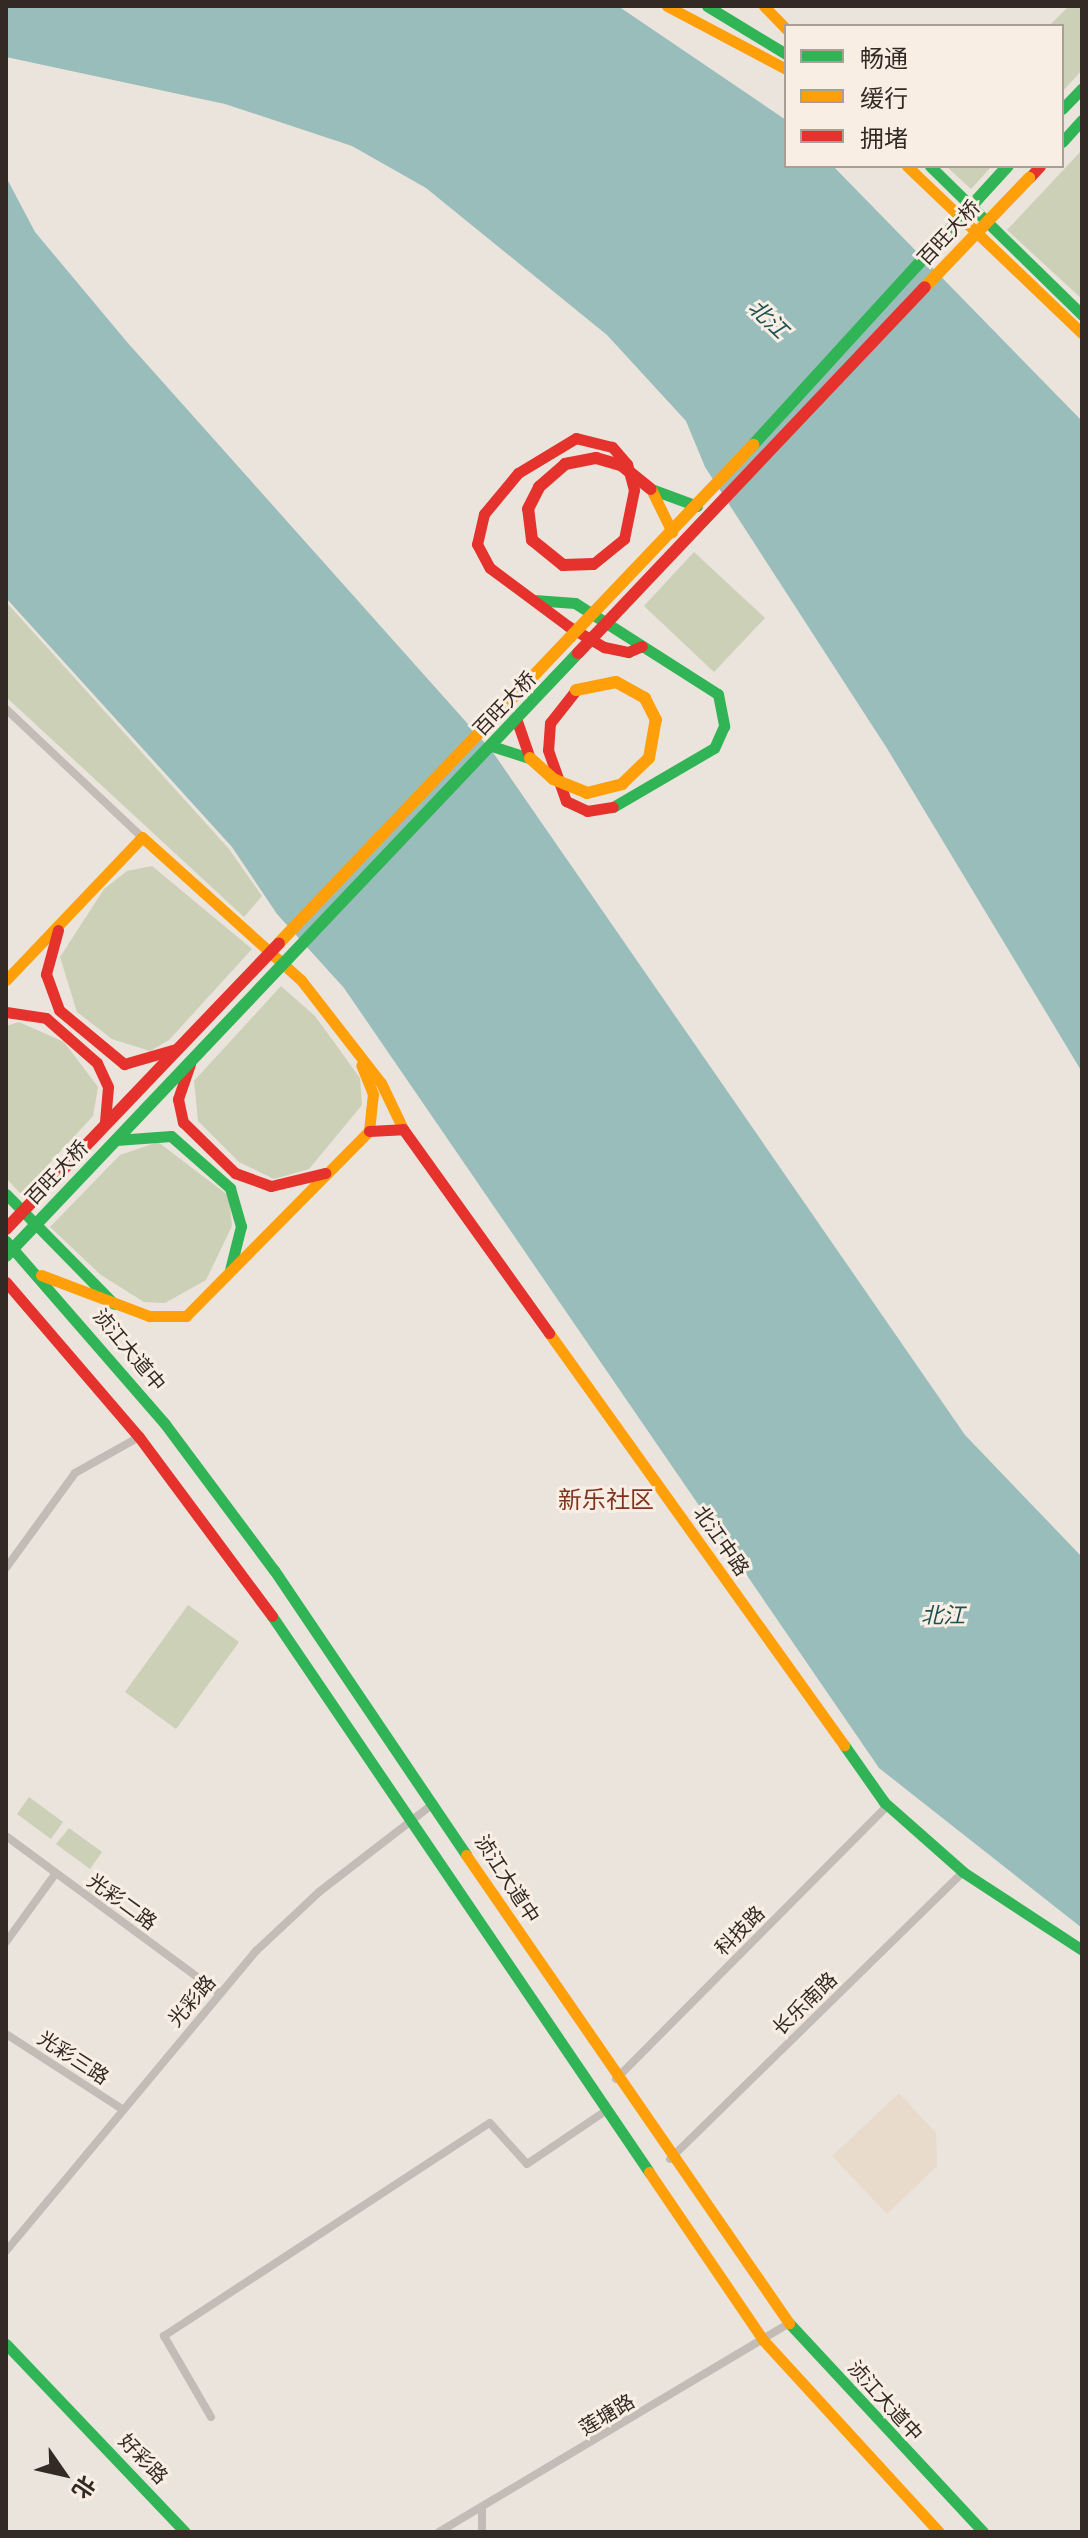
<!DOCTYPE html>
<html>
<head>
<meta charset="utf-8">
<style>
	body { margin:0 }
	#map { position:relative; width:1088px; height:2538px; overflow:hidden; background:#eae4dd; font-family:Inter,"Noto Sans SC",sans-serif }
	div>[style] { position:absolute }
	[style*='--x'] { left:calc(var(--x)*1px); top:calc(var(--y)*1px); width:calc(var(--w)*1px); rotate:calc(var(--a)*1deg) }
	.green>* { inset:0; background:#cbd0b6 }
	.plaza>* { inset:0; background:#e9dbcc }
	.water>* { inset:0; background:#99bdbb }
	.street>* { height:8px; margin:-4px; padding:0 4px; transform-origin:4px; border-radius:4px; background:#c3bcb6 }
	.fast>* { height:11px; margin:-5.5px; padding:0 5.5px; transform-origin:5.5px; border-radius:5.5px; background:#30b455 }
	.slow>* { height:11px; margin:-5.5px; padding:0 5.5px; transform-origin:5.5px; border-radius:5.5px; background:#ff9f0a }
	.jam>* { height:11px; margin:-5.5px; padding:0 5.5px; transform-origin:5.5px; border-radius:5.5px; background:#e5322d }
	.fast-bridge>* { height:12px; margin:-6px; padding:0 6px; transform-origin:6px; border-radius:6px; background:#30b455 }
	.slow-bridge>* { height:12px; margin:-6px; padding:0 6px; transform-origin:6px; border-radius:6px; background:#ff9f0a }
	.jam-bridge>* { height:12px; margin:-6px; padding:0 6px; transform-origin:6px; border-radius:6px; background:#e5322d }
	span { translate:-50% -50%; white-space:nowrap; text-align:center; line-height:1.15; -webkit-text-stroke:6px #f8eee3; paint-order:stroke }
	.street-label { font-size:20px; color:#332925 }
	.water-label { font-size:22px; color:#1c5153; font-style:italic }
	.quarter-label { font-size:24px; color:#803420 }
	.frame { position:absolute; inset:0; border:8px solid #332925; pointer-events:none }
	.legend { position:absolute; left:784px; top:24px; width:280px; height:144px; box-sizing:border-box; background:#f8eee3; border:2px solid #a99f97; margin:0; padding:10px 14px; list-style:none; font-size:24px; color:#332925 }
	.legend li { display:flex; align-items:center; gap:16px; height:40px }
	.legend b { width:40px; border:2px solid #a99f97 }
	.north { position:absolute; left:24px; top:2434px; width:80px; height:80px; -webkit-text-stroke:6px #f8eee3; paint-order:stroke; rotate:124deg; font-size:22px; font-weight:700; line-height:32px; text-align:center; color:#332925 }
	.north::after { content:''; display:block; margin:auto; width:28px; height:36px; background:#332925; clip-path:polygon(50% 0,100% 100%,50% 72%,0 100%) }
</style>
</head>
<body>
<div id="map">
	<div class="green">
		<i style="clip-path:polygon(1069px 6px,1082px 6px,1082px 70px,1062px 92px,1062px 26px,1049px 26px)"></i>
		<i style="clip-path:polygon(1082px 150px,1082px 299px,1007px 230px)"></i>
		<i style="clip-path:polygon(946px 166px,992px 166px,971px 189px)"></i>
		<i style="clip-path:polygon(694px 552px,765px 618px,714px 672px,644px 606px)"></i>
		<i style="clip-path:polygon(6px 602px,229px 849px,262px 896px,244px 917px,6px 697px)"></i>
		<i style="clip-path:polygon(152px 866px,252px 949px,169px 1040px,150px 1051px,112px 1039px,77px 1012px,60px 957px,104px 889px,127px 871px)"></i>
		<i style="clip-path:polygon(281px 986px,315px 1016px,360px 1078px,362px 1105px,309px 1169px,274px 1179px,239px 1162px,198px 1121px,194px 1081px)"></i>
		<i style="clip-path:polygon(19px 1022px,64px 1042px,98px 1087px,93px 1116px,21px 1194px,6px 1178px,6px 1026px)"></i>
		<i style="clip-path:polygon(158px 1142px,229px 1196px,232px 1226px,206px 1280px,165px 1303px,144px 1302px,101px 1275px,50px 1227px,120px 1155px)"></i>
		<i style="clip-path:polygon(188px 1605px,239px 1642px,176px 1729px,125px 1692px)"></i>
		<i style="clip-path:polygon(29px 1797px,63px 1822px,51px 1839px,17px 1814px)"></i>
		<i style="clip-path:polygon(69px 1828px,102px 1852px,90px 1869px,56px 1844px)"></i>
	</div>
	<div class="plaza">
		<i style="clip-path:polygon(899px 2093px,936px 2133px,937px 2166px,887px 2214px,832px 2156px)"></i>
	</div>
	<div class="water">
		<i style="clip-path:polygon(6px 6px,618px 6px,786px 120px,786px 166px,833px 166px,1082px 421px,1082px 1072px,888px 750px,705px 467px,686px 421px,607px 335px,426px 188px,352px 146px,225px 104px,6px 57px)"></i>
		<i style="clip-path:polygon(6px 177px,35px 232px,127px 342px,492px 751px,965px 1435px,1082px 1557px,1082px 1928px,879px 1768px,344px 988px,277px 914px,232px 847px,6px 598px)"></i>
	</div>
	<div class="street">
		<i style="--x:6;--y:709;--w:187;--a:43.3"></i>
		<i style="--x:6;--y:1568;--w:117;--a:-54"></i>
		<i style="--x:75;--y:1473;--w:73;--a:-29.4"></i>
		<i style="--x:6;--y:1836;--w:265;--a:36.4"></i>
		<i style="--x:6;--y:1942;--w:85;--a:-54.1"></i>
		<i style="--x:6;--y:2034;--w:138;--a:32.9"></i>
		<i style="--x:616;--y:2079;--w:386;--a:-45.2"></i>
		<i style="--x:670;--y:2159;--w:410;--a:-44.4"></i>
		<i style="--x:6;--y:2251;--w:391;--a:-50.2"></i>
		<i style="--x:256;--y:1951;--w:86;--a:-43.1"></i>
		<i style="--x:319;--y:1892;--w:145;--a:-37.7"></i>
		<i style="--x:211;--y:2417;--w:94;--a:-120.1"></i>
		<i style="--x:164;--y:2336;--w:389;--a:-33.2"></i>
		<i style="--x:490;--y:2123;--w:55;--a:47.9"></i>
		<i style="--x:527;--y:2164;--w:93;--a:-34"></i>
		<i style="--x:439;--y:2532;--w:408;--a:-30.8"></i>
		<i style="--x:482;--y:2532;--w:25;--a:-90"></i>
	</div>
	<div class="fast">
		<i style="--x:707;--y:6;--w:92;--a:31.3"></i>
		<i style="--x:1062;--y:109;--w:29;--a:-46"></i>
		<i style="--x:1062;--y:142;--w:30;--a:-48"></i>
		<i style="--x:930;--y:166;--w:213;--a:44.4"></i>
		<i style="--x:651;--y:489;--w:49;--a:20.3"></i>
		<i style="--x:534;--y:600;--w:41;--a:4.2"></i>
		<i style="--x:575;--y:603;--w:169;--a:32.5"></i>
		<i style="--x:718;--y:694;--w:33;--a:79"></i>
		<i style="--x:724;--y:726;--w:24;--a:114"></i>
		<i style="--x:714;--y:748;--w:117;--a:149.7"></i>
		<i style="--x:492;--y:746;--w:40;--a:18"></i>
		<i style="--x:116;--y:1140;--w:55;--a:-4.2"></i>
		<i style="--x:171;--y:1136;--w:79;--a:41.4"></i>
		<i style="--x:230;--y:1188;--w:40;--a:74"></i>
		<i style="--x:241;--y:1226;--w:45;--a:104"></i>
		<i style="--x:6;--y:1194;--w:154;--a:45.5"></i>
		<i style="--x:6;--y:1241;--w:242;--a:49"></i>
		<i style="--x:165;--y:1424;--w:182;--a:53.3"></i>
		<i style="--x:274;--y:1570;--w:344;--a:56"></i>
		<i style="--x:272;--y:1616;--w:672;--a:55.86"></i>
		<i style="--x:844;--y:1745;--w:70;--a:54.9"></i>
		<i style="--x:884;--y:1802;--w:106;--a:41.5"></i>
		<i style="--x:963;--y:1872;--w:142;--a:33.2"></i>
		<i style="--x:789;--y:2323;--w:285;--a:47.1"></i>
		<i style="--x:6;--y:2344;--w:260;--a:46.4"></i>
	</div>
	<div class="slow">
		<i style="--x:667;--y:6;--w:135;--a:27.9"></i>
		<i style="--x:764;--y:6;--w:32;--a:46"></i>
		<i style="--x:907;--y:166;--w:242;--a:43.7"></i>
		<i style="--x:651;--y:489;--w:48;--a:64"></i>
		<i style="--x:6;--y:980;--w:197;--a:-46.4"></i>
		<i style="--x:142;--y:837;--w:214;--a:42"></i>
		<i style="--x:301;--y:980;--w:130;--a:52.2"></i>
		<i style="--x:381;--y:1083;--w:51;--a:64.4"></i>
		<i style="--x:41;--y:1275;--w:116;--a:20.8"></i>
		<i style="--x:149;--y:1316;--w:37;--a:0"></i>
		<i style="--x:186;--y:1316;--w:260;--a:-45.3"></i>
		<i style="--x:369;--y:1131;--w:37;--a:-84"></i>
		<i style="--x:373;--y:1094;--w:31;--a:-112"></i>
		<i style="--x:549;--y:1333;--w:507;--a:54.4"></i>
		<i style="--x:466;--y:1855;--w:569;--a:55.39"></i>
		<i style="--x:649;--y:2172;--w:204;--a:55.8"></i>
		<i style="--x:764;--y:2341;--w:259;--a:47.5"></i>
	</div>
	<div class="jam">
		<i style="--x:1029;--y:178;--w:16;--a:-47"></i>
		<i style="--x:593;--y:564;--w:40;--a:-39"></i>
		<i style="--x:624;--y:539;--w:50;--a:-78.5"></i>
		<i style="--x:634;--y:490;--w:27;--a:-105"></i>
		<i style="--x:627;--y:464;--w:23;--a:-131"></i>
		<i style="--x:612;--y:447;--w:37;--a:-166"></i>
		<i style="--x:576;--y:438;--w:68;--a:148.9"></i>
		<i style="--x:518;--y:473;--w:53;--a:129.7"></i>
		<i style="--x:484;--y:514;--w:31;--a:103"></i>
		<i style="--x:477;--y:544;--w:27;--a:62"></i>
		<i style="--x:490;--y:568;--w:97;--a:36.6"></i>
		<i style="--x:568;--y:626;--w:42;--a:30.3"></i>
		<i style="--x:604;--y:647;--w:25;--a:12"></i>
		<i style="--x:628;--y:652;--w:15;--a:-23"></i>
		<i style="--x:576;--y:690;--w:42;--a:128.2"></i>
		<i style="--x:550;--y:723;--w:27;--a:94"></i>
		<i style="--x:548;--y:750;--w:54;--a:70.6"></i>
		<i style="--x:566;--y:801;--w:23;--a:25"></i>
		<i style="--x:587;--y:811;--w:26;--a:-9"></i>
		<i style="--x:517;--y:721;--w:39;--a:71"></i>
		<i style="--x:58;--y:930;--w:46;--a:105.3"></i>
		<i style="--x:46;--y:974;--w:38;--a:70"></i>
		<i style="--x:59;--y:1010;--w:85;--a:39.7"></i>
		<i style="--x:124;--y:1064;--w:54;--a:-16.1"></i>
		<i style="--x:6;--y:1012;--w:40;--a:8.5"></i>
		<i style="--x:46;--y:1018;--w:68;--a:41.4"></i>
		<i style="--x:97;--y:1063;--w:26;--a:65"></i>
		<i style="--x:108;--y:1087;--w:37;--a:95"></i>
		<i style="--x:190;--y:1064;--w:37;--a:109"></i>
		<i style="--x:178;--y:1099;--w:24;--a:78"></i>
		<i style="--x:183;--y:1122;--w:73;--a:44.4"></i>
		<i style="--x:235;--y:1173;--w:38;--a:20"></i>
		<i style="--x:271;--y:1186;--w:56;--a:-13.5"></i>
		<i style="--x:369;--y:1131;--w:34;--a:-3"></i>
		<i style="--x:403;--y:1129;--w:251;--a:54.4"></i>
		<i style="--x:6;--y:1282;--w:204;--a:49.4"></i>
		<i style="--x:139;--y:1437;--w:223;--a:53.4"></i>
	</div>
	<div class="fast-bridge">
		<i style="--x:753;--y:445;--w:378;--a:-47.6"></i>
		<i style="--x:6;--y:1256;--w:831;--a:-46.51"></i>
	</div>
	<div class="slow-bridge">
		<i style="--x:925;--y:287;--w:151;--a:-46.3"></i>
		<i style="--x:530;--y:758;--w:31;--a:42"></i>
		<i style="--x:553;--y:779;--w:37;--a:22"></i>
		<i style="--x:587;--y:793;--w:36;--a:-14"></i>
		<i style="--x:622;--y:784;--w:37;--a:-44"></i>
		<i style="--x:649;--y:758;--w:39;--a:-80"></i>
		<i style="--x:656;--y:720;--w:25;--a:-117"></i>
		<i style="--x:645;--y:698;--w:33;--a:-151"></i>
		<i style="--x:616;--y:682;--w:41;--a:168.7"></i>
		<i style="--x:279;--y:943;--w:688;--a:-46.41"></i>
	</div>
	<div class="jam-bridge">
		<i style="--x:593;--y:564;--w:30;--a:178"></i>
		<i style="--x:563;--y:565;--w:40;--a:-141"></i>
		<i style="--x:532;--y:540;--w:31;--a:-97"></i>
		<i style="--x:528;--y:509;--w:25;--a:-63"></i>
		<i style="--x:539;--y:487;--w:35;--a:-41"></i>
		<i style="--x:565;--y:464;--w:32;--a:-11"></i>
		<i style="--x:596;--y:458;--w:26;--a:16"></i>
		<i style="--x:621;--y:465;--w:38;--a:39"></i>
		<i style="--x:578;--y:653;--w:504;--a:-46.53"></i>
		<i style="--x:6;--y:1229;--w:395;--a:-46.3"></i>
	</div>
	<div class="street-label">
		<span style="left:949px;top:233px;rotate:-47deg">百旺大桥</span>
		<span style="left:505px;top:704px;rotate:-46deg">百旺大桥</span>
		<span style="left:57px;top:1173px;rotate:-46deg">百旺大桥</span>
		<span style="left:129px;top:1350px;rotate:50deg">浈江大道中</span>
		<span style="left:721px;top:1541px;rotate:55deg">北江中路</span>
		<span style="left:507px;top:1879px;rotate:57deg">浈江大道中</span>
		<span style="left:122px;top:1902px;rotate:36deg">光彩二路</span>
		<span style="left:740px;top:1931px;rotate:-45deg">科技路</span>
		<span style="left:192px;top:2001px;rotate:-49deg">光彩路</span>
		<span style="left:805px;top:2004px;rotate:-44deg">长乐南路</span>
		<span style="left:73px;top:2058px;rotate:33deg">光彩三路</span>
		<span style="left:885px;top:2401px;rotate:48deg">浈江大道中</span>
		<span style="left:607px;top:2415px;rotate:-31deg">莲塘路</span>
		<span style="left:143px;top:2459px;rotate:46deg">好彩路</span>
	</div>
	<div class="water-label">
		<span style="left:768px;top:319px;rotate:44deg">北江</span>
		<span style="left:943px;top:1616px">北江</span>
	</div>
	<div class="quarter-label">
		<span style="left:606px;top:1500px">新乐社区</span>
	</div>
	<div class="frame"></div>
	<ul class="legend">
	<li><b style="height:10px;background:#30b455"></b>畅通</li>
	<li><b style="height:10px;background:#ff9f0a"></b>缓行</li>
	<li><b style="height:10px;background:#e5322d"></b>拥堵</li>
	</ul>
	<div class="north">北</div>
</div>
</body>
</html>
